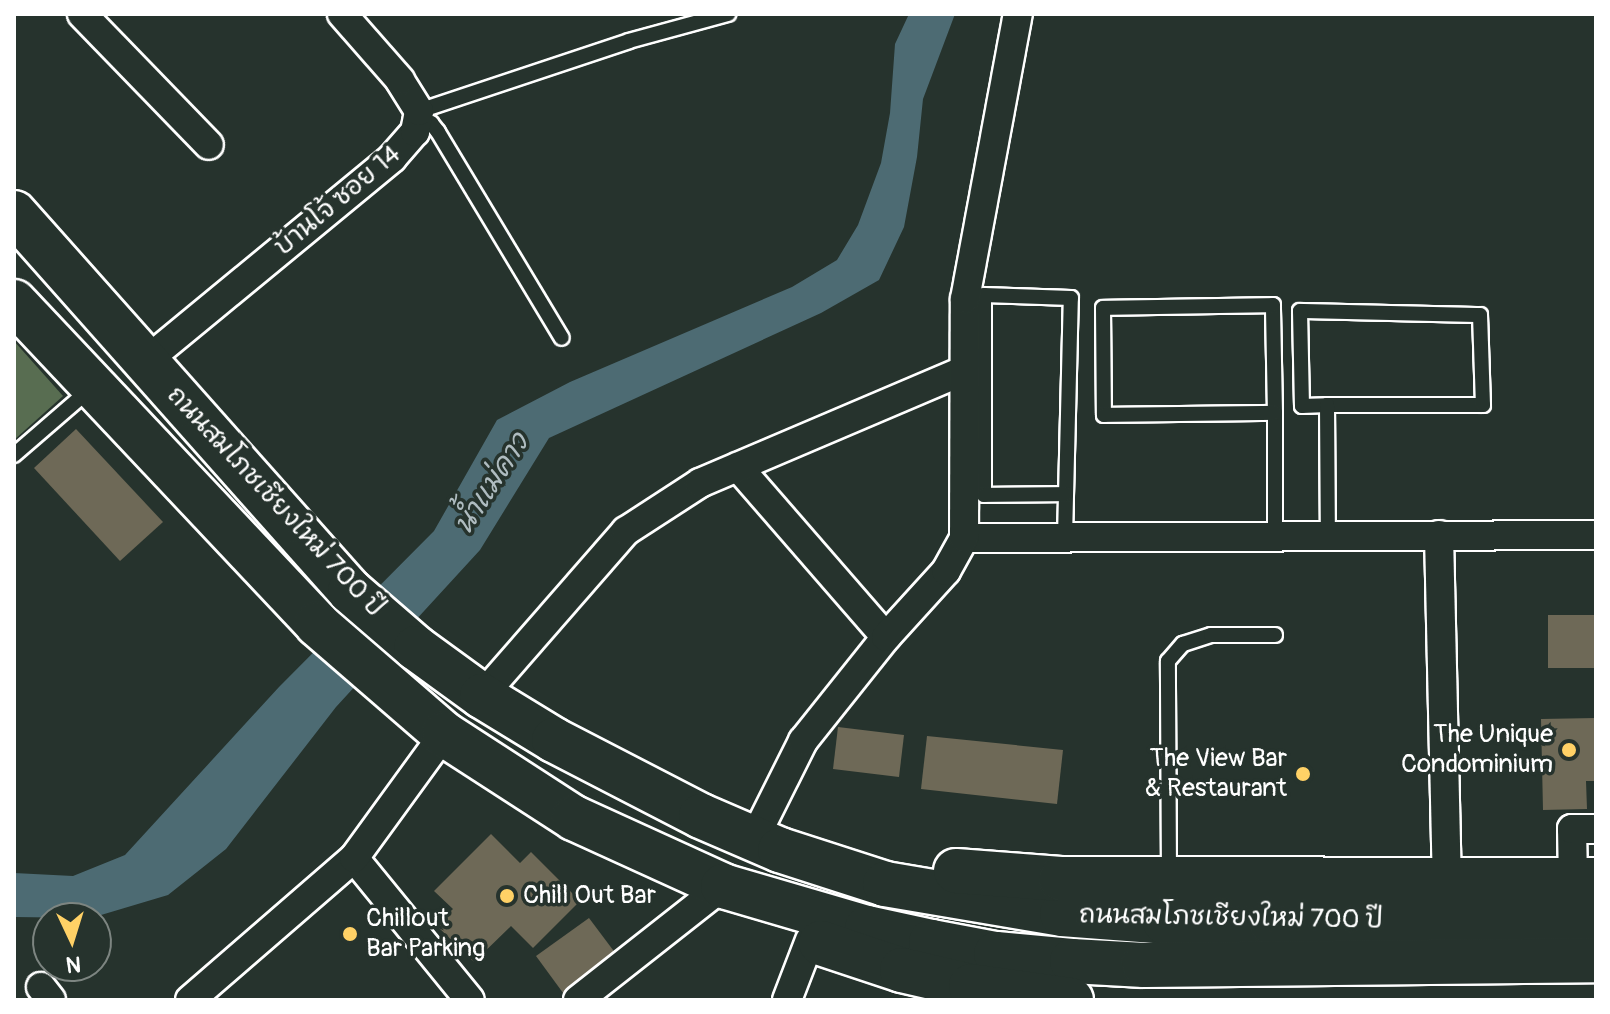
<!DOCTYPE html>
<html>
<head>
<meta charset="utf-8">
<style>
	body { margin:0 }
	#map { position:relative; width:1610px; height:1014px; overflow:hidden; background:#26332d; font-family:Pangolin,"Playpen Sans Thai",sans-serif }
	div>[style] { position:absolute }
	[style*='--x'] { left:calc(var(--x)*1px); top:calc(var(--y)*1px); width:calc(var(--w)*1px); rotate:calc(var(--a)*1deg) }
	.green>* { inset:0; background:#586d51 }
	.water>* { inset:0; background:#4d6b73 }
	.building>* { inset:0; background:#6e6957 }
	.roads { filter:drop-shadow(2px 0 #fff) drop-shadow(-2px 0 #fff) drop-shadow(0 2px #fff) drop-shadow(0 -2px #fff) }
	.service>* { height:14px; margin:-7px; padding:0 7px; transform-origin:7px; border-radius:7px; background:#26332d }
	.minor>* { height:28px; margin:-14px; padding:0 14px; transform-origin:14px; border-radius:14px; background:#26332d }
	.primary>* { height:44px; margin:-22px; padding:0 22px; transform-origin:22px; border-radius:22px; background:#26332d }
	.dots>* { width:22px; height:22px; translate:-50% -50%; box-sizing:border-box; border:4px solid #26332d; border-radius:50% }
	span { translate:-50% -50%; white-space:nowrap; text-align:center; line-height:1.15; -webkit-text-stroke:7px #26332d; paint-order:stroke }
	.street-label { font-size:26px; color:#fff }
	.poi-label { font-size:26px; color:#fff }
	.right { translate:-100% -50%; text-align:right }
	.left { translate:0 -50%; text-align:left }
	.water-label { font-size:28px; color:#afbcc0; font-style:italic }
	.frame { position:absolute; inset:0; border:16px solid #fff; pointer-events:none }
	.north { position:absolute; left:32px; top:902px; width:80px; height:80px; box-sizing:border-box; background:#26332d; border:2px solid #7d8581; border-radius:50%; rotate:176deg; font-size:22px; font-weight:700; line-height:32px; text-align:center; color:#fff }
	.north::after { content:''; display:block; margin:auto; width:28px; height:36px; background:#ffd166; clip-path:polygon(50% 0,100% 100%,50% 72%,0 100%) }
</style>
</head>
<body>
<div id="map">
	<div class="green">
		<i style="clip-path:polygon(14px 341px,63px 396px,14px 440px)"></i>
	</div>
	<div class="water">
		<i style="clip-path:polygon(909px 14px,955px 14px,923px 99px,917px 157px,904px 227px,879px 280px,821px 313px,549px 438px,480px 550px,336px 707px,226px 849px,168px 895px,91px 918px,14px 917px,14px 873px,73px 876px,125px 855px,279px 687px,434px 531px,497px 420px,570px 382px,792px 287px,837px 260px,858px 225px,881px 163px,890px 113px,895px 44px)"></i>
	</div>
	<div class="building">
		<i style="clip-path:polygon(76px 429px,163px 522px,120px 561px,34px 468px)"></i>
		<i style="clip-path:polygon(1548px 615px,1596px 615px,1596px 668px,1548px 668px)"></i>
		<i style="clip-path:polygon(1596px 718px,1596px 781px,1586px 781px,1587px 809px,1543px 810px,1541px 719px)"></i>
		<i style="clip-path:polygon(838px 727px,904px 735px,899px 777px,833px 769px)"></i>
		<i style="clip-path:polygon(927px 736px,1063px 750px,1057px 804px,921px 789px)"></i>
		<i style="clip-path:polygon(491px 834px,520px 863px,531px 852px,580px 901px,533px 948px,511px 926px,474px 962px,436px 925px,453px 909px,434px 891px)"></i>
		<i style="clip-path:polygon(589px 918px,619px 958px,566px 997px,536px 956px)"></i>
	</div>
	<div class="roads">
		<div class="service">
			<i style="--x:419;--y:111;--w:221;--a:-18.4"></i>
			<i style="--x:629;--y:41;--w:103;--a:-15.3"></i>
			<i style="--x:417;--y:119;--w:15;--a:16"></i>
			<i style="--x:431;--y:123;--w:11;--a:52"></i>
			<i style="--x:438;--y:132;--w:240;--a:59"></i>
			<i style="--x:1327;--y:405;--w:156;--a:0"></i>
			<i style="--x:1483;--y:405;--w:90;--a:-91.9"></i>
			<i style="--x:1480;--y:315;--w:180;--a:-178.7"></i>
			<i style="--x:1300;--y:311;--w:95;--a:88.8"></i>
			<i style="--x:1302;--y:406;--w:25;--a:-2"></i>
			<i style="--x:1327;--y:405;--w:131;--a:89.6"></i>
			<i style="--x:14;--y:455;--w:99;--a:-40.9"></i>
			<i style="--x:1275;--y:536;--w:123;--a:-90"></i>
			<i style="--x:1275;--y:413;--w:108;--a:-91.1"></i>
			<i style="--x:1273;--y:305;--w:170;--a:179"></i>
			<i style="--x:1103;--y:308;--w:107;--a:89.5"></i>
			<i style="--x:1104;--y:415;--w:171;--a:-0.7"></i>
			<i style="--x:1065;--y:537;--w:239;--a:-88.6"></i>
			<i style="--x:1071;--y:298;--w:87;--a:-178"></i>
			<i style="--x:984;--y:295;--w:200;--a:90"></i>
			<i style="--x:984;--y:495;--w:82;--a:-0.7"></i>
			<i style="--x:1169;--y:876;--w:215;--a:-90.3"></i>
			<i style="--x:1168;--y:661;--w:23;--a:-49"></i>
			<i style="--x:1183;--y:644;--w:29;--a:-18"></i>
			<i style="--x:1211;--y:635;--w:64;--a:0"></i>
		</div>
		<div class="minor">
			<i style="--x:82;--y:14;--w:182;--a:45.9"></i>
			<i style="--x:146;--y:361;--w:319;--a:-39.5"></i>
			<i style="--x:392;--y:158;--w:35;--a:-49"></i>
			<i style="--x:415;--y:132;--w:21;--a:-79"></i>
			<i style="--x:419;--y:111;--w:36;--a:-122"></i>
			<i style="--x:400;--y:80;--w:88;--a:-131.3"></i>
			<i style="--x:738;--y:467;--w:225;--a:49"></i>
			<i style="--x:1439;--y:535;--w:345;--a:88.7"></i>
			<i style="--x:964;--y:538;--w:632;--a:-0.27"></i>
			<i style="--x:482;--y:696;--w:219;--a:-48.9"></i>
			<i style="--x:626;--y:531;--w:88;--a:-33"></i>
			<i style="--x:700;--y:483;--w:286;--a:-23.1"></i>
			<i style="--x:754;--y:839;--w:110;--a:-63.4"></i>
			<i style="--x:803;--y:741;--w:133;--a:-51.4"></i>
			<i style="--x:886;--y:637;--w:89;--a:-47.7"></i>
			<i style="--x:946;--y:571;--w:38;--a:-61"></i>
			<i style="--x:964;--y:538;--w:239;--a:-89.8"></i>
			<i style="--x:965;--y:299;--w:290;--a:-79.5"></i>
			<i style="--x:354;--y:858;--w:183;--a:50.8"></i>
			<i style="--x:1573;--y:880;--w:51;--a:-91.1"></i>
			<i style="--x:1572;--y:829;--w:24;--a:0"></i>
			<i style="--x:41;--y:987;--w:16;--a:52"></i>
			<i style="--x:190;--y:1000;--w:217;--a:-40.9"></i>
			<i style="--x:354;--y:858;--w:153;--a:-54"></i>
			<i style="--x:578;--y:1000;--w:184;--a:-38.2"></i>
			<i style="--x:787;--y:1000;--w:64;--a:-69"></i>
		</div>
		<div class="primary">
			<i style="--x:14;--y:213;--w:506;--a:48.37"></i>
			<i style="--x:350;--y:591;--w:87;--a:40.8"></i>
			<i style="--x:416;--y:648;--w:82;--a:36"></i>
			<i style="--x:482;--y:696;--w:84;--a:31.4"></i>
			<i style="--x:554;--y:740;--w:165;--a:27.3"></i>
			<i style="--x:701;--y:816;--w:86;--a:23.3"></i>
			<i style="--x:780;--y:850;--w:110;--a:17.9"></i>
			<i style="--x:885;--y:884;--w:180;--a:9.6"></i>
			<i style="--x:1062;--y:914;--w:103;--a:4.4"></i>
			<i style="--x:1165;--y:922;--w:106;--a:0.5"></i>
			<i style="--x:1271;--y:923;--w:325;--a:-0.7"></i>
			<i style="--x:14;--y:302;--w:442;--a:46.7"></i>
			<i style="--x:317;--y:624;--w:168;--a:40.9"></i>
			<i style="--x:444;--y:734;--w:155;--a:32.9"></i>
			<i style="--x:574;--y:818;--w:164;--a:24.5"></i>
			<i style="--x:723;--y:886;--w:150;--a:16.3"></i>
			<i style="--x:867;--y:928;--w:66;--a:12.3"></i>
			<i style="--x:931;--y:942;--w:66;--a:10.5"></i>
			<i style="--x:996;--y:954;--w:76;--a:5.3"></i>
			<i style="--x:1072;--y:961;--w:72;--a:3.2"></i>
			<i style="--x:1144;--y:965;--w:452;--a:-0.6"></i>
			<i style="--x:956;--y:871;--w:105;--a:4.4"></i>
			<i style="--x:1061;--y:879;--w:535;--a:0.11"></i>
			<i style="--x:821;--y:943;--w:85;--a:18.4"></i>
			<i style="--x:902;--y:970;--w:71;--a:13.1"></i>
			<i style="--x:971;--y:986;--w:101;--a:8"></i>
		</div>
	</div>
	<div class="dots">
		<i style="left:1569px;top:750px;background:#ffd166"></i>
		<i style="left:1303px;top:774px;background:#ffd166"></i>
		<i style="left:507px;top:896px;background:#ffd166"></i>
		<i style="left:350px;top:934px;background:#ffd166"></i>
	</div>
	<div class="street-label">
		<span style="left:338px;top:201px;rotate:-40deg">บ้านโจ้ ซอย 14</span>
		<span style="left:275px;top:502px;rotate:47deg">ถนนสมโภชเชียงใหม่ 700 ปี</span>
		<span style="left:1231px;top:918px;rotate:1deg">ถนนสมโภชเชียงใหม่ 700 ปี</span>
	</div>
	<div class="poi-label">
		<span class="right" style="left:1553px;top:750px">The Unique<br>Condominium</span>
		<span class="right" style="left:1287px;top:774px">The View Bar<br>&amp; Restaurant</span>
		<span class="left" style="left:523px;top:896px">Chill Out Bar</span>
		<span class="left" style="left:366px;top:934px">Chillout<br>Bar Parking</span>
	</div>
	<div class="water-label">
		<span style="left:492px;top:484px;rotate:-57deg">น้ำแม่คาว</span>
	</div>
	<div class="frame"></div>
	<div class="north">N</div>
</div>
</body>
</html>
